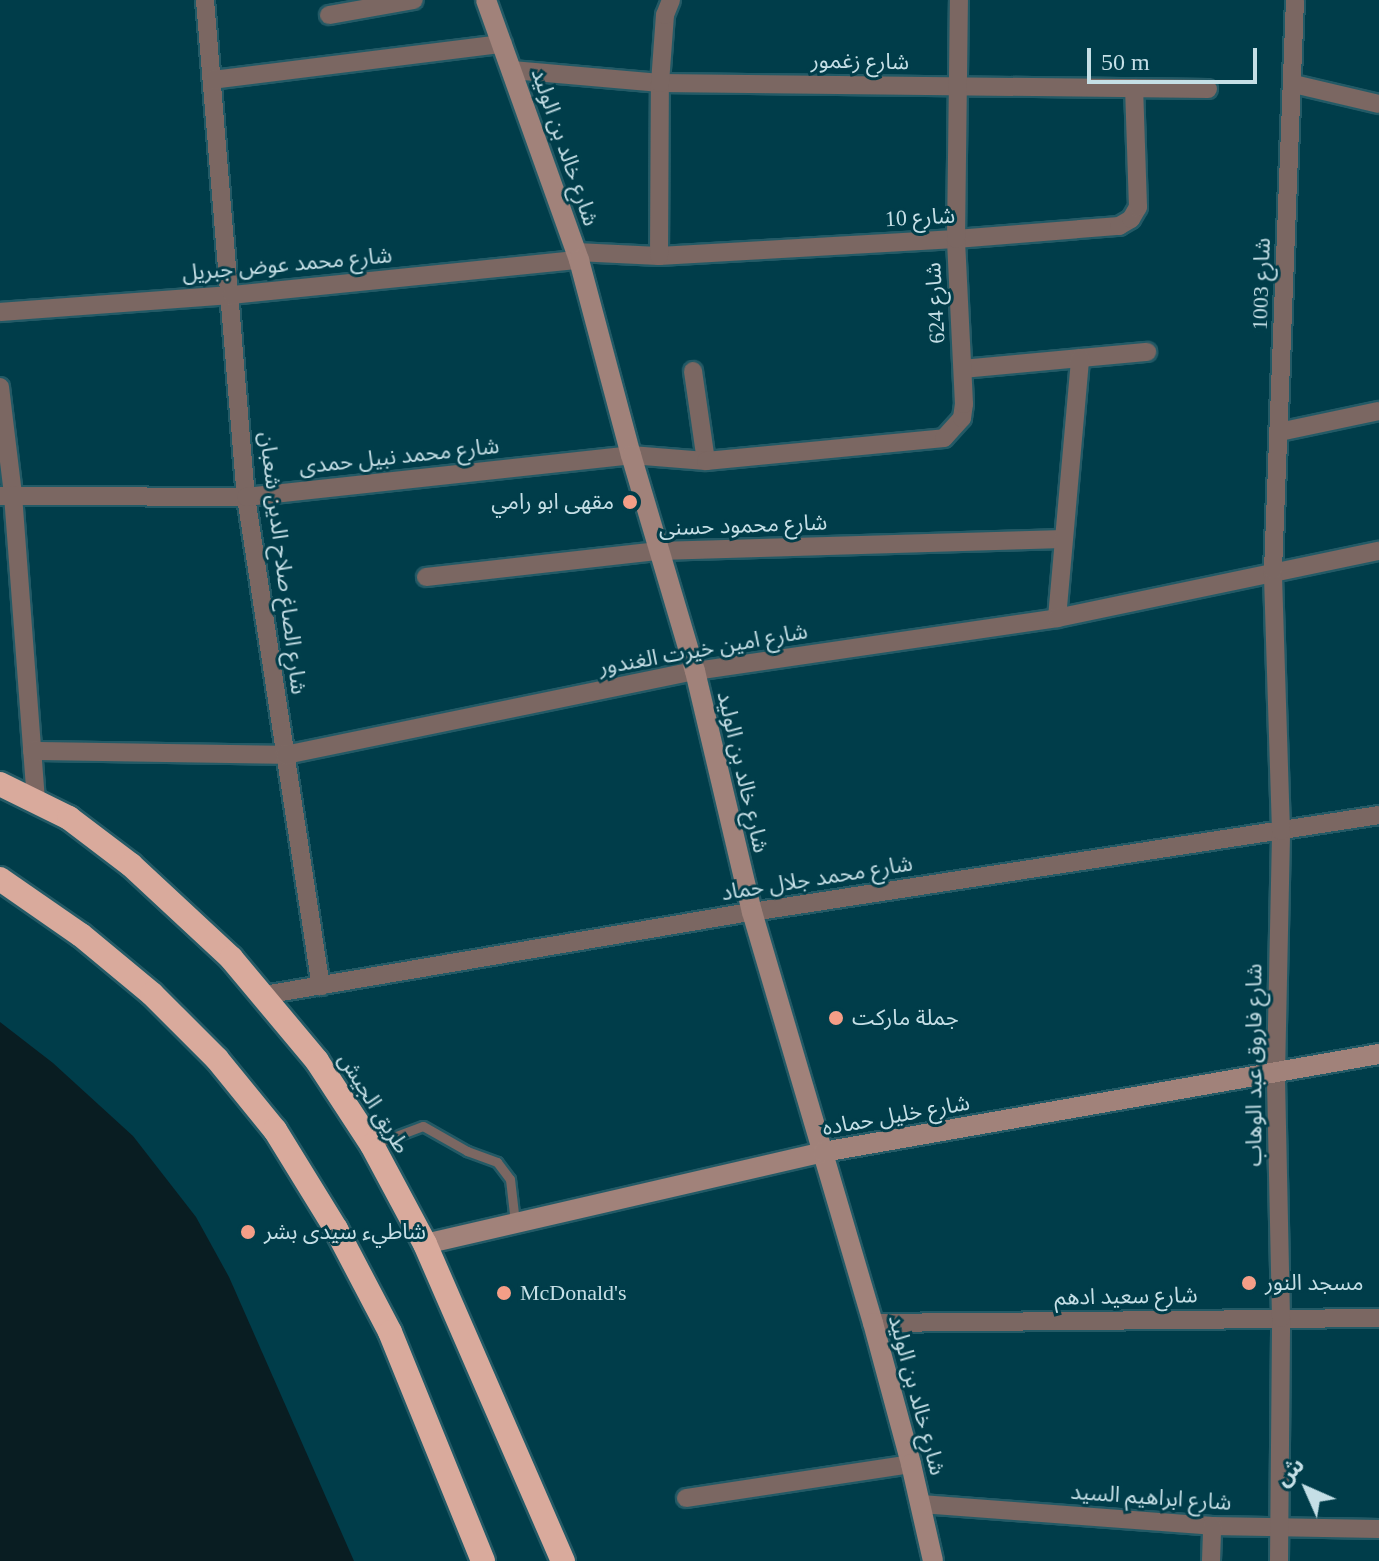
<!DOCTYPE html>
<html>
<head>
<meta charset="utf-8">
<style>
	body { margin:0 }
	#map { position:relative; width:1379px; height:1561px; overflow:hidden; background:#003d4a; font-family:"Times New Roman","Noto Sans Arabic",serif }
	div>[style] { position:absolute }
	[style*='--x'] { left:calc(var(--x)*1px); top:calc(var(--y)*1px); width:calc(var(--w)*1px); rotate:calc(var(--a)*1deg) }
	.water>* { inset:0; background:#091d22 }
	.roads { filter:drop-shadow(2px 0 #235a66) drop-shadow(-2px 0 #235a66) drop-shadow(0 2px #235a66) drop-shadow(0 -2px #235a66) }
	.lane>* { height:9px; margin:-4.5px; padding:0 4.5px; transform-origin:4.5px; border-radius:4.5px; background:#7b6762 }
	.street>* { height:18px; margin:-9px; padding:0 9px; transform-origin:9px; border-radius:9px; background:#7b6762 }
	.secondary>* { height:20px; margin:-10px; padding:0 10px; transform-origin:10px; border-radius:10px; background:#a1827a }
	.highway>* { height:24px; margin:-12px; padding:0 12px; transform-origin:12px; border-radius:12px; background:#d9aa9c }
	.dots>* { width:22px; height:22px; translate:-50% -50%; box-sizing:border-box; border:4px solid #003d4a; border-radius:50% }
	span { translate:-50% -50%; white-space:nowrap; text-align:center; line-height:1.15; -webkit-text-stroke:6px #003d4a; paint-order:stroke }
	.street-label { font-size:22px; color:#c5dfe6 }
	.poi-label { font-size:22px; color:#c5dfe6 }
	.right { translate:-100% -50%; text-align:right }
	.left { translate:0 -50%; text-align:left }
	.north { position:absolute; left:1267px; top:1449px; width:80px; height:80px; -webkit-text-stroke:6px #003d4a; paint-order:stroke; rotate:315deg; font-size:22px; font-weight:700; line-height:32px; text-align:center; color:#c5dfe6 }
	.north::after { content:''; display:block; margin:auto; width:28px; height:36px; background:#c5dfe6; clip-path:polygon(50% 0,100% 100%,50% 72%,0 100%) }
	.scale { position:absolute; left:1087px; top:48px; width:170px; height:36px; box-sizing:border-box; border:4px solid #c5dfe6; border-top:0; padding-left:10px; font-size:24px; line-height:28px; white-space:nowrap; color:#c5dfe6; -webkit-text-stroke:6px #003d4a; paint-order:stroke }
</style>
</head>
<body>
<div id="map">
	<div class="water">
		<i style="clip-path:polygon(0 1022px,53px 1063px,133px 1136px,196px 1217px,229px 1277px,354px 1561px,0 1561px)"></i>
	</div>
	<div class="roads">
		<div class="lane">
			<i style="--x:375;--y:1144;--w:51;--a:-20.6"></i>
			<i style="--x:423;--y:1126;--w:51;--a:29.6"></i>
			<i style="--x:467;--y:1151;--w:32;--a:20"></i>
			<i style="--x:497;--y:1162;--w:21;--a:53"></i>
			<i style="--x:510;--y:1179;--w:43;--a:83.4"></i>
		</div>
		<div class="street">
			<i style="--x:205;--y:0;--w:499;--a:85.3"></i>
			<i style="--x:246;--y:497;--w:495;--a:81.3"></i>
			<i style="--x:329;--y:15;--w:86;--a:-10"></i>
			<i style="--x:512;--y:70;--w:149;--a:5"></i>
			<i style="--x:660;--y:83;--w:548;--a:0.63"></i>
			<i style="--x:212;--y:80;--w:293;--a:-7.1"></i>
			<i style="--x:1294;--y:84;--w:87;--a:13.2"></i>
			<i style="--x:576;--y:252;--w:83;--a:2.8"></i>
			<i style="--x:659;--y:256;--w:297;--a:-3.3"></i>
			<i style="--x:956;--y:239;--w:164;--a:-4.6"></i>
			<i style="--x:1119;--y:226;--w:14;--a:-30"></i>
			<i style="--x:1131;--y:219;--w:14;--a:-60"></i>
			<i style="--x:1138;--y:207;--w:119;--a:-91.9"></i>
			<i style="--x:659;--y:256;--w:173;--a:-89.7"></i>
			<i style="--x:660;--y:83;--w:68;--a:-85.8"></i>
			<i style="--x:665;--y:15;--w:16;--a:-68"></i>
			<i style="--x:0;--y:312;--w:233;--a:-4.2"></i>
			<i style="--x:232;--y:295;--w:349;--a:-5.8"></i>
			<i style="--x:963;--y:369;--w:185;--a:-5.3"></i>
			<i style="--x:693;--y:371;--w:91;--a:81.8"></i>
			<i style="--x:0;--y:387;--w:109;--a:83.1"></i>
			<i style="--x:13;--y:495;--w:305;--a:85.7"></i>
			<i style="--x:1279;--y:432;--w:102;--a:-11.9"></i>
			<i style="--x:0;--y:496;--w:246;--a:0.2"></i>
			<i style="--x:246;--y:497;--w:387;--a:-6.2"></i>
			<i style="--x:631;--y:455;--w:75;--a:4.6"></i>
			<i style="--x:706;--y:461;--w:239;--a:-5.5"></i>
			<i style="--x:944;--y:438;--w:27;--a:-48"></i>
			<i style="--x:962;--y:418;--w:14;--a:-82"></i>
			<i style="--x:964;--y:404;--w:165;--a:-92.8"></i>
			<i style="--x:956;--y:239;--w:239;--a:-89.3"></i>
			<i style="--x:426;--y:577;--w:234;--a:-6.4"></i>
			<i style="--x:659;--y:551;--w:404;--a:-1.7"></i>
			<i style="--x:1057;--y:618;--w:261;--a:-84.9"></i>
			<i style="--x:32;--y:751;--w:253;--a:0.9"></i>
			<i style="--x:285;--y:755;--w:419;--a:-11.6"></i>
			<i style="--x:695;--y:671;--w:366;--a:-8.3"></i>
			<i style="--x:1057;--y:618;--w:329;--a:-11.8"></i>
			<i style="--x:264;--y:995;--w:495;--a:-9.7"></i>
			<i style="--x:752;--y:912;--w:634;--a:-8.79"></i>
			<i style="--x:873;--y:1323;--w:506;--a:-0.57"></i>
			<i style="--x:686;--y:1498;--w:228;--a:-8.6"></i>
			<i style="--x:921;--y:1504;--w:292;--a:4.3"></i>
			<i style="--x:1212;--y:1526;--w:167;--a:1"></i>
			<i style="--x:1211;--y:1561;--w:35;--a:-88"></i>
			<i style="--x:1279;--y:1561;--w:243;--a:-89.5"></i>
			<i style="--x:1281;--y:1318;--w:244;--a:-91.2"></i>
			<i style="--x:1276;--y:1074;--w:243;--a:-88.8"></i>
			<i style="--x:1281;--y:831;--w:261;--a:-91.8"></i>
			<i style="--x:1273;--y:570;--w:570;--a:-87.79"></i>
		</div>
		<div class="secondary">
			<i style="--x:486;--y:0;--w:276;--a:70.3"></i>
			<i style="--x:579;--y:260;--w:202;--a:75.1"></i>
			<i style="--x:631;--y:455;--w:225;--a:73.5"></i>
			<i style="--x:695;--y:671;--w:248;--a:76.7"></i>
			<i style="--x:752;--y:912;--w:428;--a:73.6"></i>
			<i style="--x:873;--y:1323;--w:146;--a:74.9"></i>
			<i style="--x:911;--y:1464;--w:99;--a:77.2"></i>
			<i style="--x:425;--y:1244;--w:408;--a:-13"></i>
			<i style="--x:823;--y:1152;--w:565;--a:-10"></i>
		</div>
		<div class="highway">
			<i style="--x:0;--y:784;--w:77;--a:26.2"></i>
			<i style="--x:69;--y:818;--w:78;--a:37.2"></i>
			<i style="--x:131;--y:865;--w:137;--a:42.9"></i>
			<i style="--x:231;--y:958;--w:134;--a:50.1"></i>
			<i style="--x:317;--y:1061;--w:100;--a:56.8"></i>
			<i style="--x:372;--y:1145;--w:112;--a:61.8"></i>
			<i style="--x:425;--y:1244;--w:346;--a:66.5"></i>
			<i style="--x:0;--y:879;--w:98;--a:34.7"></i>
			<i style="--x:81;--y:935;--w:92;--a:39.7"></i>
			<i style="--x:152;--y:994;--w:92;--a:45"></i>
			<i style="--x:217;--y:1059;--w:92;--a:50.8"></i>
			<i style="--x:275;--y:1130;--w:116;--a:58.4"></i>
			<i style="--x:336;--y:1229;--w:116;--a:62.3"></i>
			<i style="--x:390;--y:1332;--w:247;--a:67.9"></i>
		</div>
	</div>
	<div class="dots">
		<i style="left:630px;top:502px;background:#f49e87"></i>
		<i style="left:836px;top:1018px;background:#f49e87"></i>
		<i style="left:248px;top:1232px;background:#f49e87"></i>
		<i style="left:1249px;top:1283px;background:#f49e87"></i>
		<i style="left:504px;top:1293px;background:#f49e87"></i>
	</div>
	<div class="street-label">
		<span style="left:860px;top:61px;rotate:1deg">شارع زغمور</span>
		<span style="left:565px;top:147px;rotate:71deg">شارع خالد بن الوليد</span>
		<span style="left:920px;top:217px;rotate:-3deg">شارع 10</span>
		<span style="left:287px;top:264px;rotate:-5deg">شارع محمد عوض جبريل</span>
		<span style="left:1261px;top:284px;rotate:-88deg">شارع 1003</span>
		<span style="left:935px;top:303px;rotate:-93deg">شارع 624</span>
		<span style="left:399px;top:456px;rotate:-6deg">شارع محمد نبيل حمدى</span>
		<span style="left:743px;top:525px;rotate:-2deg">شارع محمود حسنى</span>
		<span style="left:283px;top:563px;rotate:83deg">شارع الصاغ صلاح الدين شعبان</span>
		<span style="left:703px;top:649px;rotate:-10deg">شارع امين خيرت الغندور</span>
		<span style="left:743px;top:772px;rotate:77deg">شارع خالد بن الوليد</span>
		<span style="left:817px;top:878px;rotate:-9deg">شارع محمد جلال حماد</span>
		<span style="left:1254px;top:1065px;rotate:-90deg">شارع فاروق عبد الوهاب</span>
		<span style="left:374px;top:1103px;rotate:58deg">طريق الجيش</span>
		<span style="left:896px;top:1115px;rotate:-10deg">شارع خليل حماده</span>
		<span style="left:1126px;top:1296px;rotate:-1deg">شارع سعيد ادهم</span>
		<span style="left:917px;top:1395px;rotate:75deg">شارع خالد بن الوليد</span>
		<span style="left:1151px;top:1497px;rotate:4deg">شارع ابراهيم السيد</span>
	</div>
	<div class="poi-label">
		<span class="right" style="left:614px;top:502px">مقهى ابو رامي</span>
		<span class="left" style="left:852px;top:1018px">جملة ماركت</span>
		<span class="left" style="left:264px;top:1232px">شاطيء سيدى بشر</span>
		<span class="left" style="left:1265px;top:1283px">مسجد النور</span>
		<span class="left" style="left:520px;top:1293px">McDonald's</span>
	</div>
	<div class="north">ش</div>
	<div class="scale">50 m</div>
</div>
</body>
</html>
